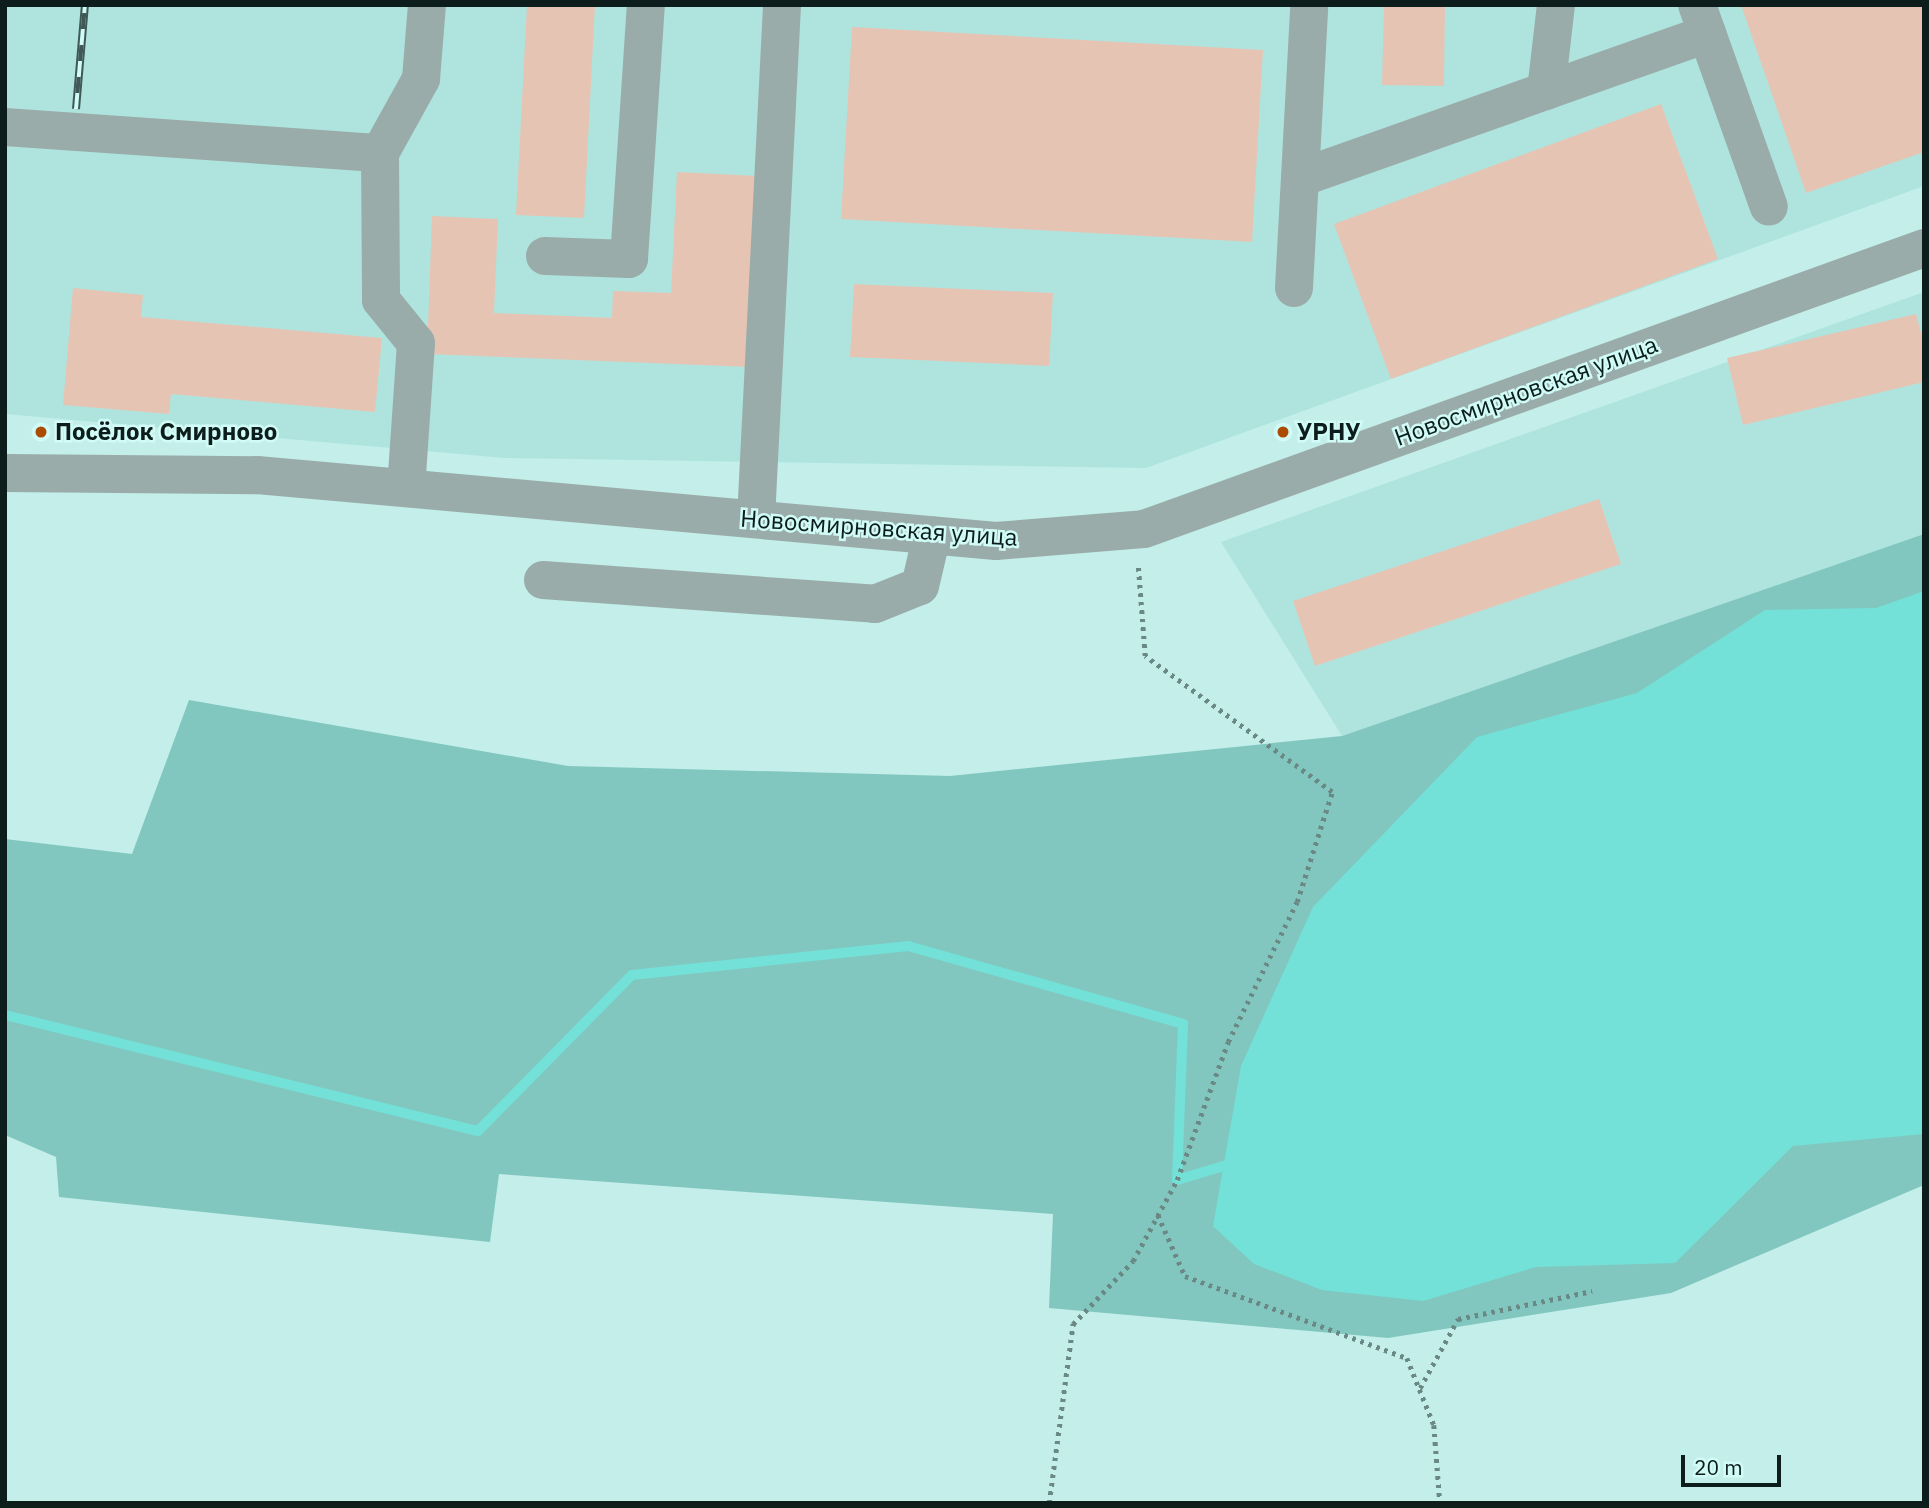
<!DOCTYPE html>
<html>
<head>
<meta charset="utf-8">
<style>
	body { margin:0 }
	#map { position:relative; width:1929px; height:1508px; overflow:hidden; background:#c3eee9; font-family:"IBM Plex Sans",sans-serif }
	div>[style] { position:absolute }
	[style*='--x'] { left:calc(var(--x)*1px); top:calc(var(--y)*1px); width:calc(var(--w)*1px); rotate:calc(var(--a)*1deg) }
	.built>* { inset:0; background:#afe4de }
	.green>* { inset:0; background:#81c7c0 }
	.water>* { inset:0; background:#73e1d7 }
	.stream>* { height:10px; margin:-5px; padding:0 5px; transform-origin:5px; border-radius:5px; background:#73e1d7 }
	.building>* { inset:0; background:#e6c4b4 }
	.path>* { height:4.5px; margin-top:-2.25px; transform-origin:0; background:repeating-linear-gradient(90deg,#6a8884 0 3.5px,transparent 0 8.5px) }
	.minor>* { height:38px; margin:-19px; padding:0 19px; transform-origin:19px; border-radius:19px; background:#9aacaa }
	.rail>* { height:8px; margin-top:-4px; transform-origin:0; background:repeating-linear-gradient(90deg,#d0fbf6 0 16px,#405956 0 32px); box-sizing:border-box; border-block:2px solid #405956 }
	.dots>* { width:19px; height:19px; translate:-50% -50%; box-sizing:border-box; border:4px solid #d0fbf6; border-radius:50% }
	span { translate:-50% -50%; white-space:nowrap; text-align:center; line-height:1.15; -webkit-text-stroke:5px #d0fbf6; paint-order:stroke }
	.street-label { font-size:24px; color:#0c1d1b }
	.poi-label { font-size:24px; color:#0c1d1b; font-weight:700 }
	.left { translate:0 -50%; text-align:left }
	.frame { position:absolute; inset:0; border:7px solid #0c1d1b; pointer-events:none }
	.scale { position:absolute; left:1681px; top:1455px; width:100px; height:32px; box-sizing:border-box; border:4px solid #0c1d1b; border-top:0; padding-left:9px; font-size:21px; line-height:24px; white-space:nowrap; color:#0c1d1b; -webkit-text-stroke:5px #d0fbf6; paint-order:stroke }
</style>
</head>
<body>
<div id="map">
	<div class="built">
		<i style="clip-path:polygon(5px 5px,1924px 5px,1924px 186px,1146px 468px,505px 458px,5px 414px)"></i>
		<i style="clip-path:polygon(1924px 292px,1924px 534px,1342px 736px,1221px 542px)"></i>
	</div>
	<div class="green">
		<i style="clip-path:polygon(1924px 534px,1924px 1185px,1671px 1293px,1388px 1338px,1049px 1308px,1053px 1214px,499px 1174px,490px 1242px,59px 1197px,56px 1157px,5px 1135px,5px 839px,132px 854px,189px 700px,568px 766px,950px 776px,1342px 736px)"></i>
	</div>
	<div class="water">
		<i style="clip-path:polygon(1924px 591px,1924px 1134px,1793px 1146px,1675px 1263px,1536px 1267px,1423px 1301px,1322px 1290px,1254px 1264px,1213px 1226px,1241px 1066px,1313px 907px,1477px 737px,1637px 693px,1765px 610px,1876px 608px)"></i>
	</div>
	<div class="stream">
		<i style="--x:5;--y:1015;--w:487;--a:13.8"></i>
		<i style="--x:478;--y:1131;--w:219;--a:-45.4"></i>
		<i style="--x:632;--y:975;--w:278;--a:-6"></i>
		<i style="--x:908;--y:946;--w:286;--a:15.8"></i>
		<i style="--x:1183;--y:1024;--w:156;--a:92.2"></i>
		<i style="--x:1177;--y:1180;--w:63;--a:-16.7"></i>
	</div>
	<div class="building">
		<i style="clip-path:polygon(527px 5px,595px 5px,584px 218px,516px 215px)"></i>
		<i style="clip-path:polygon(1384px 5px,1445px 5px,1444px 86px,1382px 85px)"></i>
		<i style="clip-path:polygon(1741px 5px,1924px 5px,1924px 152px,1806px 193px)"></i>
		<i style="clip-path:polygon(852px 27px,1263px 50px,1252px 242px,841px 219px)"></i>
		<i style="clip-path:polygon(1661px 104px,1718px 259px,1391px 379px,1334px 224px)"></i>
		<i style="clip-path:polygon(677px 172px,757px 176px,749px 367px,427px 354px,432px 216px,498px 219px,494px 313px,612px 318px,613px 291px,671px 293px)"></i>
		<i style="clip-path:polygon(854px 284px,1053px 293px,1049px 366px,850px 357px)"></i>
		<i style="clip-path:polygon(73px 288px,143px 295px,141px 317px,382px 338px,375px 412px,171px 394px,169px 414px,63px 405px)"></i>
		<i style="clip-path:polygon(1916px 314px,1924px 344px,1924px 382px,1743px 425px,1727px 358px)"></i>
		<i style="clip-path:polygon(1599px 499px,1621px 564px,1315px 666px,1293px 601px)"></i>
	</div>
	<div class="path">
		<i style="--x:1158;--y:1215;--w:67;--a:66.1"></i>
		<i style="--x:1185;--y:1276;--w:237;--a:20.3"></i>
		<i style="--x:1407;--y:1358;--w:72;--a:68.1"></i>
		<i style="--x:1434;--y:1425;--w:78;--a:85.6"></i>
		<i style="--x:1420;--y:1388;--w:79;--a:-61.2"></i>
		<i style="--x:1458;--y:1319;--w:137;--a:-11.8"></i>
		<i style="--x:1049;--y:1503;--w:181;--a:-82.4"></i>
		<i style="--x:1073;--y:1324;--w:87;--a:-46.4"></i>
		<i style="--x:1133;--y:1261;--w:92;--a:-61.5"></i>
		<i style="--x:1177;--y:1180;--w:147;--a:-69.7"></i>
		<i style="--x:1228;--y:1042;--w:156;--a:-63.8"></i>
		<i style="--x:1297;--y:902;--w:115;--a:-72.3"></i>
		<i style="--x:1332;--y:792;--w:231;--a:-144"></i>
		<i style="--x:1145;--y:656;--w:92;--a:-94.4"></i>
	</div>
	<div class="minor">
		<i style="--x:1697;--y:5;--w:214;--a:70.4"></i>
		<i style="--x:1546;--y:91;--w:87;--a:-83.4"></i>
		<i style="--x:5;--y:127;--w:376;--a:4"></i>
		<i style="--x:380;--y:153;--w:85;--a:-61"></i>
		<i style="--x:421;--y:79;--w:74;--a:-85.4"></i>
		<i style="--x:380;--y:153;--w:147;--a:89.6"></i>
		<i style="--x:381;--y:300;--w:55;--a:50.9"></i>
		<i style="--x:416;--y:343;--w:145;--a:93.9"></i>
		<i style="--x:1300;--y:178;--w:432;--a:-19.5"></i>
		<i style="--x:545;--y:256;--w:84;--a:2"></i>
		<i style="--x:629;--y:259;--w:255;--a:-86.2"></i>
		<i style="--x:1294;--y:288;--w:281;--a:-86.9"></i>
		<i style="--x:5;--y:473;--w:252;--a:0.5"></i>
		<i style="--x:257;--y:475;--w:742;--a:5.1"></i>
		<i style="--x:996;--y:541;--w:148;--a:-4.6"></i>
		<i style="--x:1144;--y:529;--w:829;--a:-19.81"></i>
		<i style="--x:756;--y:519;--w:515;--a:-87.1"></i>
		<i style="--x:543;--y:580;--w:333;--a:4.1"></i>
		<i style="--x:875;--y:604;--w:48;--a:-21.8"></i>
		<i style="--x:920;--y:586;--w:52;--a:-76.8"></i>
	</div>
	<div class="rail">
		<i style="--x:76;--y:109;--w:104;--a:-85.1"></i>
	</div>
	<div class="dots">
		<i style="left:41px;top:432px;background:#ac4c03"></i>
		<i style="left:1283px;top:432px;background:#ac4c03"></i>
	</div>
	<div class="street-label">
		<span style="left:1526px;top:391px;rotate:-20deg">Новосмирновская улица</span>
		<span style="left:879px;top:528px;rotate:4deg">Новосмирновская улица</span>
	</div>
	<div class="poi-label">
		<span class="left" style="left:55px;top:432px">Посёлок Смирново</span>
		<span class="left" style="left:1297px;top:432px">УРНУ</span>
	</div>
	<div class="frame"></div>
	<div class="scale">20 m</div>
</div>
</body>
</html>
